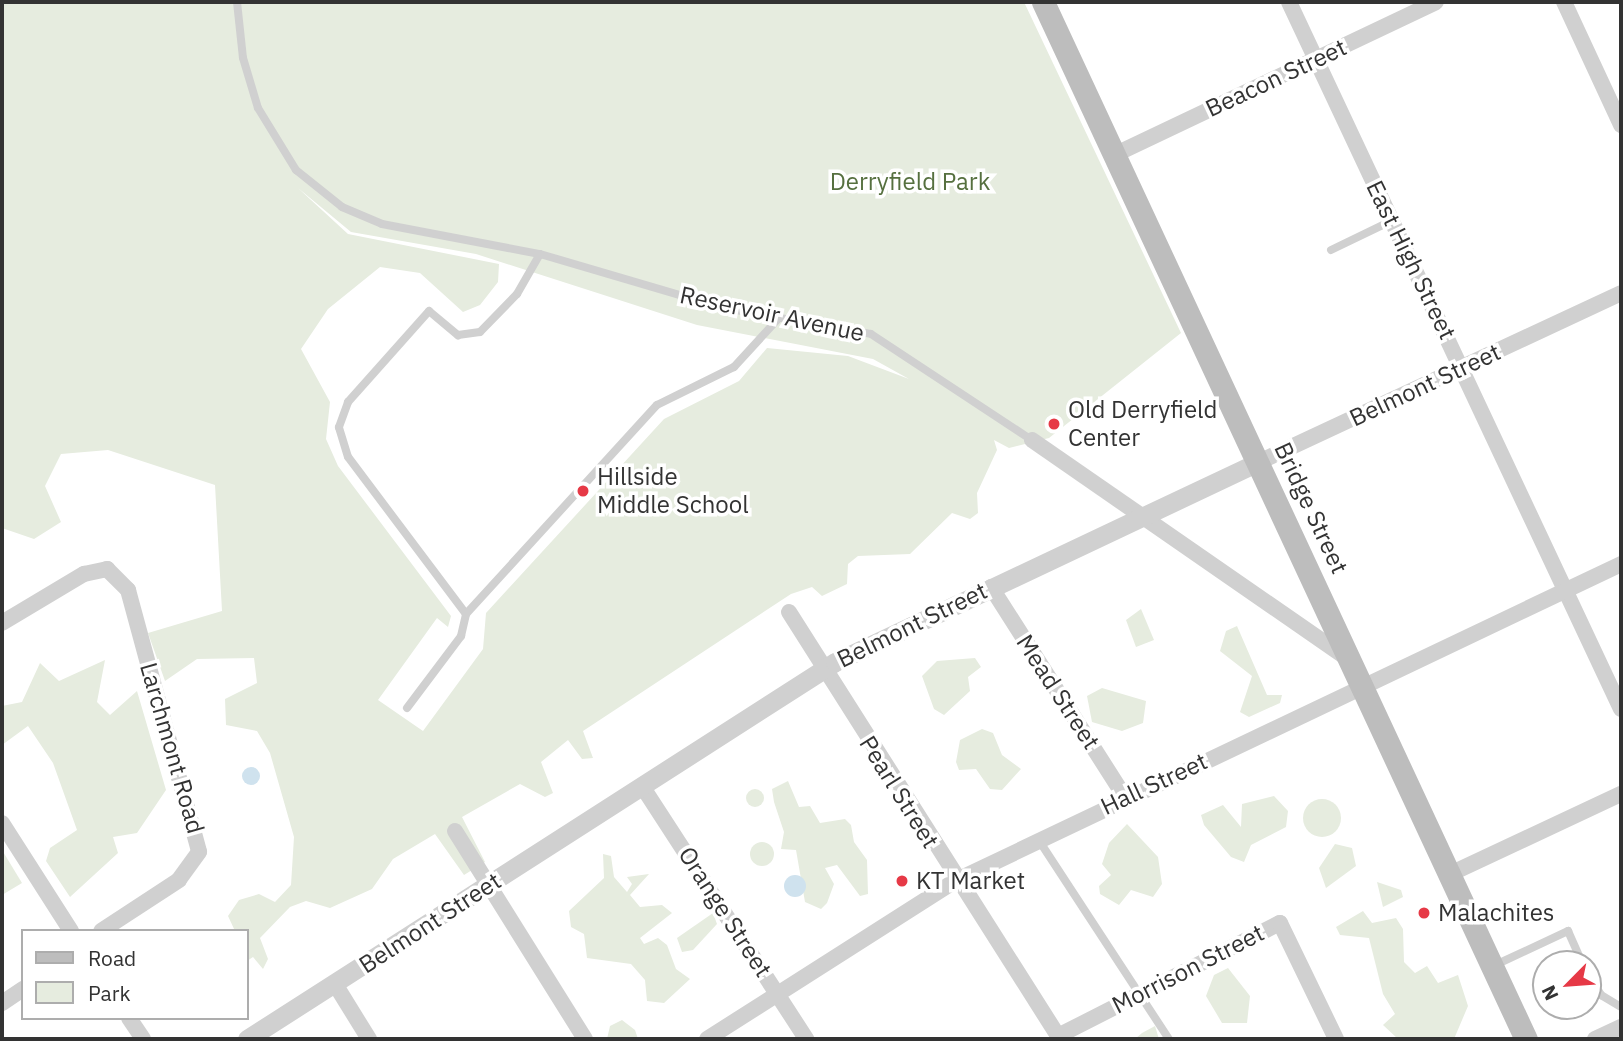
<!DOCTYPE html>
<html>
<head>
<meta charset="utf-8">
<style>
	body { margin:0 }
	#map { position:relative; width:1623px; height:1041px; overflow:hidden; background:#fff; font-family:"IBM Plex Sans",sans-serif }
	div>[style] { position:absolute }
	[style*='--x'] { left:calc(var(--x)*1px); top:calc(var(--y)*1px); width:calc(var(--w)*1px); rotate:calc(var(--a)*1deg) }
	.green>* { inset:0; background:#e6ecdf }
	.round { border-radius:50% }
	.water>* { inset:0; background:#cfe2ee }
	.service>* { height:8px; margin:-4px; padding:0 4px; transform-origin:4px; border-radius:4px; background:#d0d0d0 }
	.minor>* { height:16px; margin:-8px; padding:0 8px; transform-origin:8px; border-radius:8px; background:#d0d0d0 }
	.tertiary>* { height:19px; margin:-9.5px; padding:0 9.5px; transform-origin:9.5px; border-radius:9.5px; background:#d0d0d0 }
	.secondary>* { height:23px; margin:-11.5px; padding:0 11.5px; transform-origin:11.5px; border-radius:11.5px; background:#bdbdbd }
	.dots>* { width:19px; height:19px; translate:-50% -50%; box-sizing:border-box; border:4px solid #fff; border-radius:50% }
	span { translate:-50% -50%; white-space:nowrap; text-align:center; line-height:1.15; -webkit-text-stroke:7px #fff; paint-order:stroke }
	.street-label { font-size:24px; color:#333 }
	.park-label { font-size:24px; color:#56703f }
	.poi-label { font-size:24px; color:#333 }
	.left { translate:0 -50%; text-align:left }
	.frame { position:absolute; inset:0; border:4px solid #333; pointer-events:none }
	.legend { position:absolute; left:21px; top:929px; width:228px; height:91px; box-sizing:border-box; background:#fff; border:2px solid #adadad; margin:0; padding:9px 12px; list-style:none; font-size:21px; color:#333 }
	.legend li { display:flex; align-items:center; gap:14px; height:35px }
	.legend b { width:35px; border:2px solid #adadad }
	.north { position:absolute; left:1532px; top:950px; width:70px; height:70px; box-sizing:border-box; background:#fff; border:2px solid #adadad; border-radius:50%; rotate:245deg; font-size:19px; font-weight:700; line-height:28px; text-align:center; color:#333 }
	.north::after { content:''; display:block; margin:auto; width:24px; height:32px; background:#e63946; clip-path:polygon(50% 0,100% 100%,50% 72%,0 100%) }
</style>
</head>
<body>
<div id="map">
	<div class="green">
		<i style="clip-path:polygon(evenodd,2px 2px,1024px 2px,1181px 333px,1049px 438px,1009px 448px,994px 440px,997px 450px,977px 493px,978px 513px,970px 519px,952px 513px,910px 554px,858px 556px,848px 564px,847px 584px,822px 596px,812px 587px,791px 594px,583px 731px,593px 758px,582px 759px,568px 740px,541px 762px,553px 793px,545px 797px,520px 784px,462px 817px,485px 862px,464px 875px,435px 834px,393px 859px,372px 889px,330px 908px,306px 901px,290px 907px,260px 938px,268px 959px,263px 969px,253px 957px,247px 961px,247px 931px,235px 931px,228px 916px,239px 900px,259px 894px,275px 902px,291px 885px,294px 837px,270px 753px,257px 731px,226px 725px,225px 699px,257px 683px,254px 658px,197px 659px,165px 681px,148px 633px,222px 611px,215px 485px,108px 450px,61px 454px,45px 486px,61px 522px,34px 539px,2px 528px,2px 2px,298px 188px,351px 232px,476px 254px,697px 325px,873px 359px,909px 379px,848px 356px,767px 348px,739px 381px,664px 419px,486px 613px,483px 649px,423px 731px,378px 700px,437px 618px,448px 627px,451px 616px,338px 466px,326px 439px,330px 402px,301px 349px,328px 309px,380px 267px,420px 273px,463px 312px,480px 305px,498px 282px,499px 264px,348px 234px,298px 188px)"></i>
		<i style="clip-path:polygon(1141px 609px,1154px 640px,1136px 647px,1126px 620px)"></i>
		<i style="clip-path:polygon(1237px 626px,1267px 695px,1282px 695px,1280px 703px,1249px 717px,1240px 712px,1252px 676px,1220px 651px,1226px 631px)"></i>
		<i style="clip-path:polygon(975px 658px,981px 667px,968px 677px,970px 691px,944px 715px,934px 709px,922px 676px,937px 661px)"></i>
		<i style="clip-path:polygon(105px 660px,97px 702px,110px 715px,137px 691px,166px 790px,137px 833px,113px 837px,118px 853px,70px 897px,46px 861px,50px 848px,77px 830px,53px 763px,28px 726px,2px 745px,2px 706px,22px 702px,40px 663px,59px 681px)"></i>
		<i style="clip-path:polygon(1102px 688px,1146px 701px,1143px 723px,1122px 731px,1092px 722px,1087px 696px)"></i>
		<i style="clip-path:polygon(982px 729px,993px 733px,1002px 755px,1021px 769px,1002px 790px,990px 789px,976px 769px,959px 770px,956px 762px,960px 740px)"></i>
		<i style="clip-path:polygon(788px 781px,799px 807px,810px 806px,820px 823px,845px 819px,851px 825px,854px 842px,867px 860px,868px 894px,860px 896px,837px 865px,825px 868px,834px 884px,827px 903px,821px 909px,805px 902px,796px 850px,781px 849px,784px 832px,774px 802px,772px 789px)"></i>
		<i class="round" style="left:746px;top:789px;width:18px;height:18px"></i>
		<i style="clip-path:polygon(1274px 796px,1288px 811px,1286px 827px,1251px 845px,1244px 862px,1231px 857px,1204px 825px,1201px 815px,1223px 805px,1241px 827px,1242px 804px)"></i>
		<i class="round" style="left:1303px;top:799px;width:38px;height:38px"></i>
		<i style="clip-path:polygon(1127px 824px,1158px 857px,1162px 884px,1153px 897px,1131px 890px,1119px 905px,1100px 894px,1099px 886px,1111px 875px,1102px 864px,1109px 843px)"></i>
		<i class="round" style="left:750px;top:842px;width:24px;height:24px"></i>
		<i style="clip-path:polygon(1335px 844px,1352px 848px,1356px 866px,1326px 888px,1319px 868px)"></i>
		<i style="clip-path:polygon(2px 850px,22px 883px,2px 895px)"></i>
		<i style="clip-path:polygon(603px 854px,611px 856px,614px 877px,627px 892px,632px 884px,627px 877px,649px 874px,630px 895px,640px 907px,662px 905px,672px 913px,640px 938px,644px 944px,658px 938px,667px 945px,676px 969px,690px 979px,664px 1003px,647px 1001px,645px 980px,631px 964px,587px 958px,584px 934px,571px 927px,569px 911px,604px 878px)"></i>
		<i style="clip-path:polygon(1377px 882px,1401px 890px,1403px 897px,1383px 907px)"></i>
		<i style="clip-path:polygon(1363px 911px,1372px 923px,1396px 918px,1403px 929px,1404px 962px,1415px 973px,1427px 966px,1438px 983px,1458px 975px,1468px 1006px,1454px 1039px,1398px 1039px,1383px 1025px,1395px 1014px,1383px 994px,1369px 938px,1340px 935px,1336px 927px)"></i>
		<i style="clip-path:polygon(713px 913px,717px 924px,693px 950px,682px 952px,677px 938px)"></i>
		<i style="clip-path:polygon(1228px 968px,1250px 996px,1247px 1023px,1222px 1023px,1206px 996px,1214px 975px)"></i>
		<i style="clip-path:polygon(622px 1020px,635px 1030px,638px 1039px,607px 1039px,610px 1026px)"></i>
		<i style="clip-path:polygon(1155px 1026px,1159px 1039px,1135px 1039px,1142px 1033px)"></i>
	</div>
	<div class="water">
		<i class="round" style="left:242px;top:767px;width:18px;height:18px"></i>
		<i class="round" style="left:784px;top:875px;width:22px;height:22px"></i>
	</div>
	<div class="service">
		<i style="--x:237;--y:2;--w:56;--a:83.9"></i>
		<i style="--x:243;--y:58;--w:52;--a:73.3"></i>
		<i style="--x:258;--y:108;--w:73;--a:58.5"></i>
		<i style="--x:296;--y:170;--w:59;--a:38.8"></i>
		<i style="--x:342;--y:207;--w:43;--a:23"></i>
		<i style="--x:382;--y:224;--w:161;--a:10.8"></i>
		<i style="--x:540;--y:254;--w:192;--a:16.4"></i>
		<i style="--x:724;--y:308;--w:149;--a:10"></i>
		<i style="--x:871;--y:334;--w:193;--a:33.4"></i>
		<i style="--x:1331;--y:250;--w:67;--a:-25.8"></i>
		<i style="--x:466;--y:614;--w:196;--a:-126.9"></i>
		<i style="--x:348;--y:457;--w:31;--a:-107"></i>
		<i style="--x:339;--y:427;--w:27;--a:-70"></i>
		<i style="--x:348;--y:402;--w:122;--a:-48.3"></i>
		<i style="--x:429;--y:311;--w:38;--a:40"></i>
		<i style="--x:458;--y:335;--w:22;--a:-8"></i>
		<i style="--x:480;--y:332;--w:53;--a:-45.8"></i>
		<i style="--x:517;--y:294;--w:46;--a:-60.1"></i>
		<i style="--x:407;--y:708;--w:90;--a:-53.1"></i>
		<i style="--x:461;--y:636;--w:23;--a:-77"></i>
		<i style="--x:466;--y:614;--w:283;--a:-47.6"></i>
		<i style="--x:657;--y:405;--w:86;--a:-26.3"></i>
		<i style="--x:734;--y:367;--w:64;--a:-47.5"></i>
		<i style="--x:1038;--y:839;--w:239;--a:56.8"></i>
		<i style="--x:1493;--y:966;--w:83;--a:-25"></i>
		<i style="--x:1568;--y:931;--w:36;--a:66"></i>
		<i style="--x:1588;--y:974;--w:25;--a:58"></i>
		<i style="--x:1601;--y:995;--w:23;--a:31"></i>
	</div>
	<div class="minor">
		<i style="--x:1289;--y:2;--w:781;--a:64.85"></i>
		<i style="--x:1564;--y:2;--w:136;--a:65.1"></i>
		<i style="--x:1116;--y:154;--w:354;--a:-25.4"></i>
		<i style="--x:1032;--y:440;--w:384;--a:34.7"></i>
		<i style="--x:1261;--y:461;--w:397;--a:-25"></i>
		<i style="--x:991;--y:587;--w:249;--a:57.5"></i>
		<i style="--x:789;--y:612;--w:506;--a:57.6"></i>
		<i style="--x:2;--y:623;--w:96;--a:-30.9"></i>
		<i style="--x:84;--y:574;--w:24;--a:-12"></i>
		<i style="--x:107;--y:569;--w:30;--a:45"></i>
		<i style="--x:128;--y:590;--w:271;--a:74.8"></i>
		<i style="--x:199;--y:852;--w:34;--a:126"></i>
		<i style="--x:179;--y:880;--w:93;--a:146.8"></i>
		<i style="--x:642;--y:786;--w:302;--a:57"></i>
		<i style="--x:2;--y:823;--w:128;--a:57.4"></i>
		<i style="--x:455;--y:831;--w:245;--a:58"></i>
		<i style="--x:1450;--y:874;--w:189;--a:-25.1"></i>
		<i style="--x:335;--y:984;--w:65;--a:58.3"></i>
		<i style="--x:2;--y:1003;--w:25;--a:-34"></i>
		<i style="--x:129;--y:1018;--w:25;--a:56"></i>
		<i style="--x:1058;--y:1036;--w:249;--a:-27"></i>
		<i style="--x:1280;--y:923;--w:129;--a:64.2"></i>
		<i style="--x:707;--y:1039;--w:294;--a:-32.5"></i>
		<i style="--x:955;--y:881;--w:738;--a:-25.45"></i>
		<i style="--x:1595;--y:1039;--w:29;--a:-25"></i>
	</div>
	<div class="tertiary">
		<i style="--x:247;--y:1039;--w:698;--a:-32.67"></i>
		<i style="--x:835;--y:662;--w:471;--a:-25.3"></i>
	</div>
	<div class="secondary">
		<i style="--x:1043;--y:2;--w:1144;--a:65.03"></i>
	</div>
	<div class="dots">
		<i style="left:1054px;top:424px;background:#e63946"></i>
		<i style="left:583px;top:491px;background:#e63946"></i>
		<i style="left:902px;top:881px;background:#e63946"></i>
		<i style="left:1424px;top:913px;background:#e63946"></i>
	</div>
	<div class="street-label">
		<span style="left:1276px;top:78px;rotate:-25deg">Beacon Street</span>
		<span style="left:1411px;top:260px;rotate:64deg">East High Street</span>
		<span style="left:772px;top:314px;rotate:12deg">Reservoir Avenue</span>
		<span style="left:1425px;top:385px;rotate:-25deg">Belmont Street</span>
		<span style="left:1311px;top:508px;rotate:65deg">Bridge Street</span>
		<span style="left:912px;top:625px;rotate:-26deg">Belmont Street</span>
		<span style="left:1058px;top:692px;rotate:57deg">Mead Street</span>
		<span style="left:172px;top:748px;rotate:74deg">Larchmont Road</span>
		<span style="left:1154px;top:784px;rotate:-25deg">Hall Street</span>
		<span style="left:899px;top:792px;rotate:58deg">Pearl Street</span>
		<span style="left:725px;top:912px;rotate:57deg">Orange Street</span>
		<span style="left:430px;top:923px;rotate:-33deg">Belmont Street</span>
		<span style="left:1188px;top:969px;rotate:-27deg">Morrison Street</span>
	</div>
	<div class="park-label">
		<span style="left:910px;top:182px">Derryfield Park</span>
	</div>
	<div class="poi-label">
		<span class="left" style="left:1068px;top:424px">Old Derryfield<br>Center</span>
		<span class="left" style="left:597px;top:491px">Hillside<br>Middle School</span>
		<span class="left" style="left:916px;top:881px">KT Market</span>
		<span class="left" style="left:1438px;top:913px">Malachites</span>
	</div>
	<div class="frame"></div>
	<ul class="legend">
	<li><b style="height:9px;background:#bdbdbd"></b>Road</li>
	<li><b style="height:19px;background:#e6ecdf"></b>Park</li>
	</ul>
	<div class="north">N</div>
</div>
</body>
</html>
